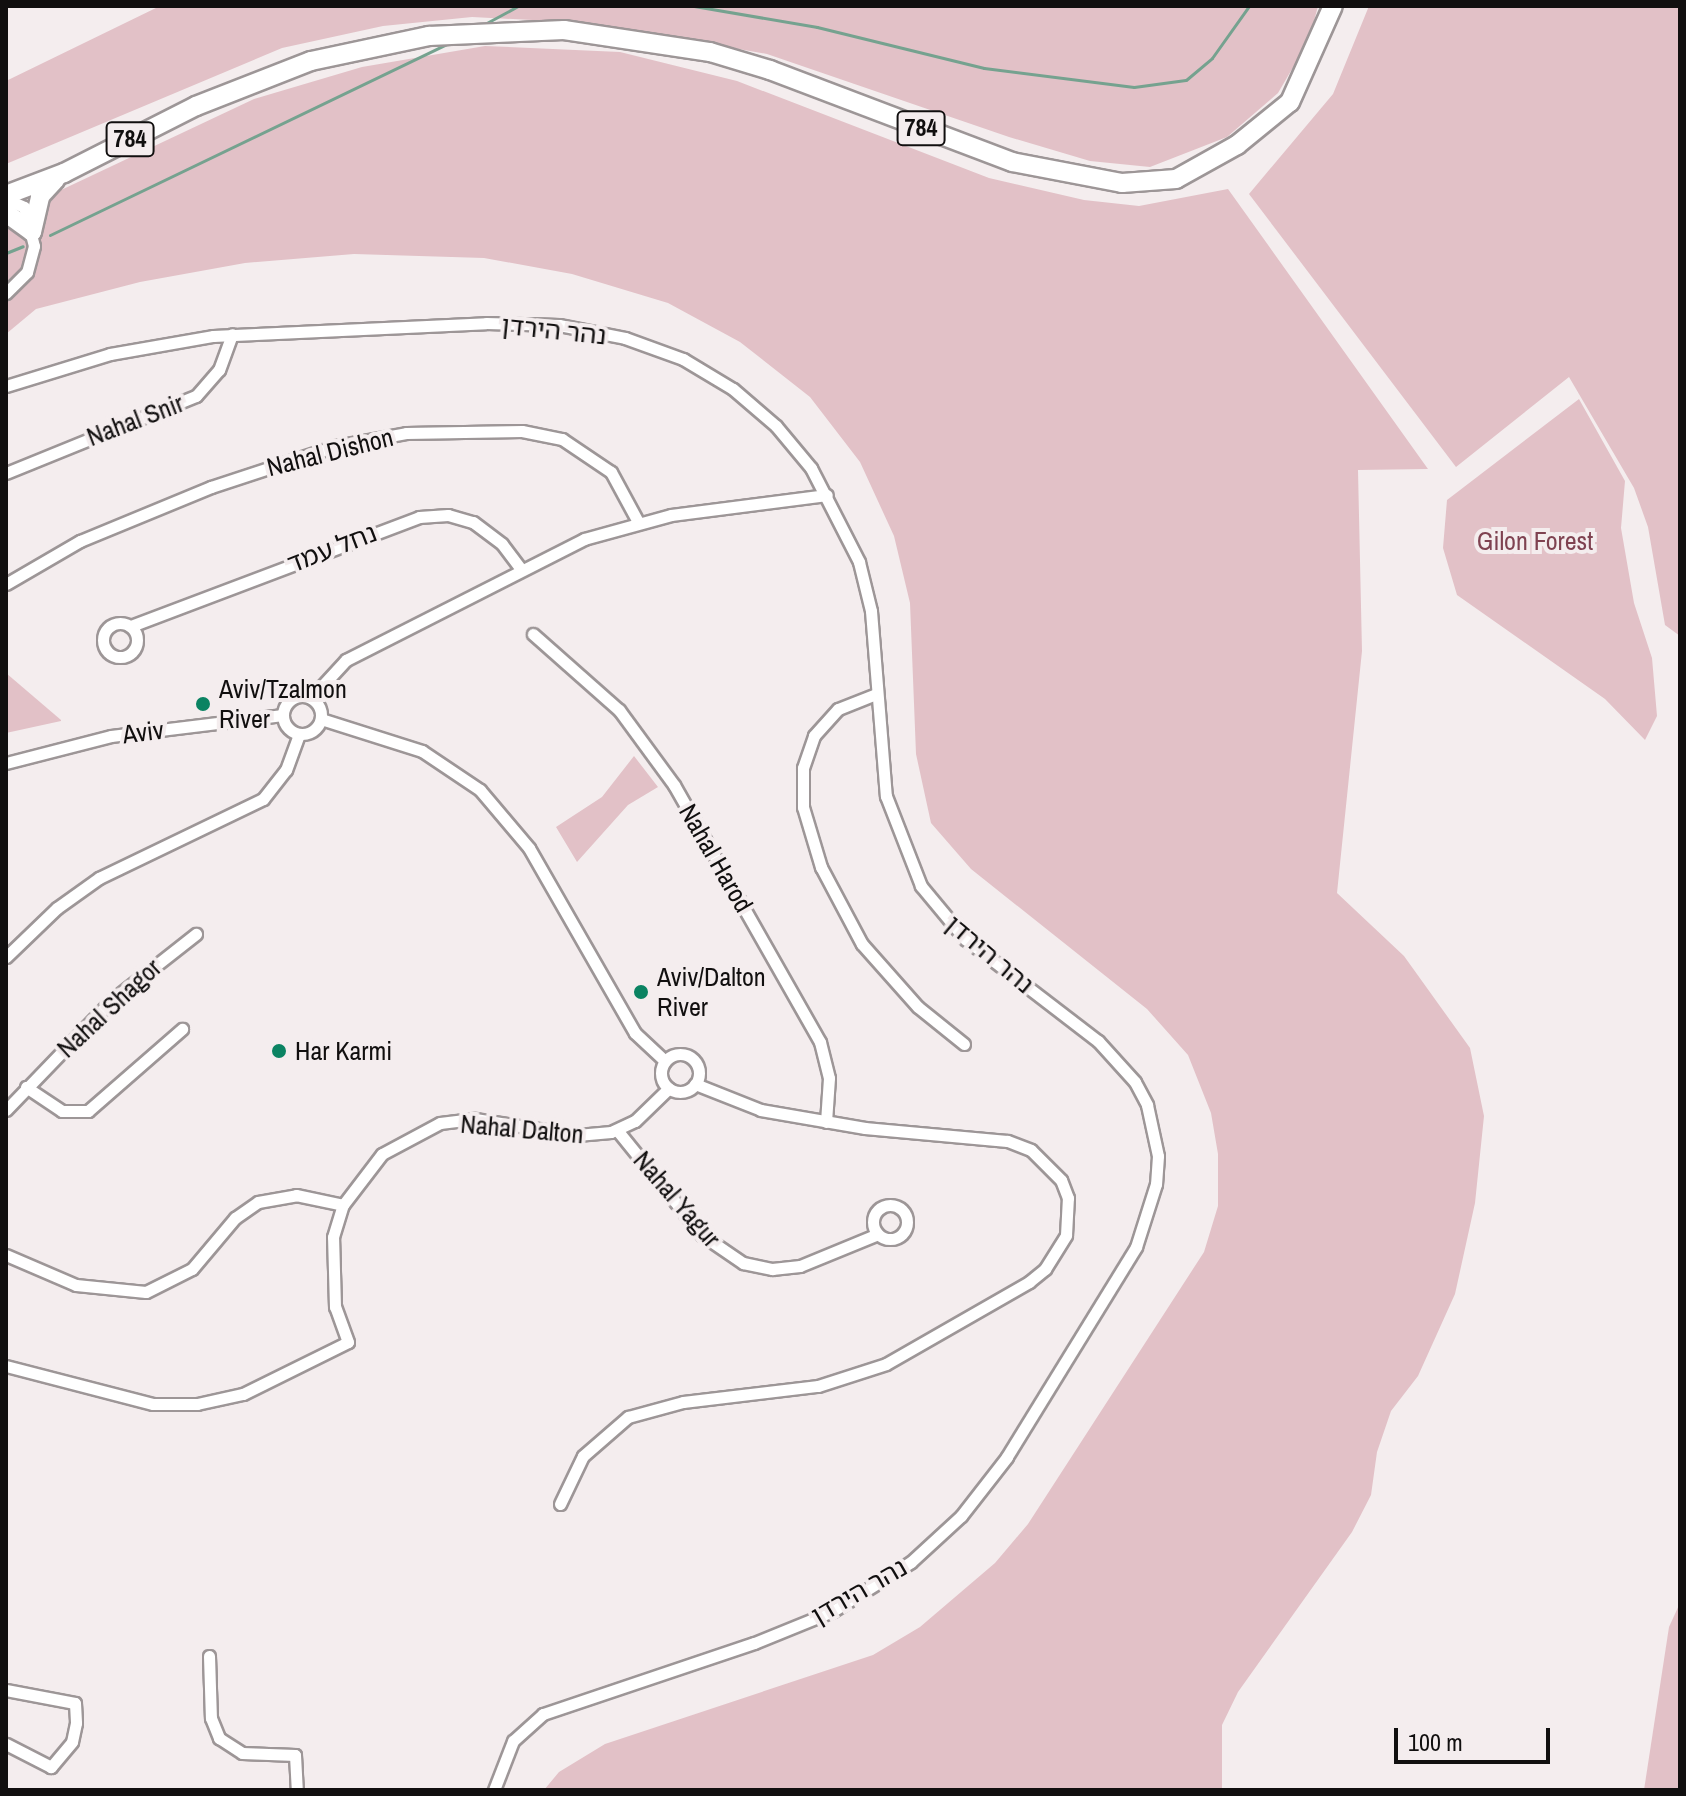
<!DOCTYPE html>
<html>
<head>
<meta charset="utf-8">
<style>
	body { margin:0 }
	#map { position:relative; width:1686px; height:1796px; overflow:hidden; background:#f4edee; font-family:"Archivo Narrow","Noto Sans Hebrew",sans-serif }
	div>[style] { position:absolute }
	[style*='--x'] { left:calc(var(--x)*1px); top:calc(var(--y)*1px); width:calc(var(--w)*1px); rotate:calc(var(--a)*1deg) }
	.green>* { inset:0; background:#e2c1c7 }
	.stream>* { height:3px; margin:-1.5px; padding:0 1.5px; transform-origin:1.5px; border-radius:1.5px; background:#75a28f }
	.roads { filter:drop-shadow(2px 0 #9d9697) drop-shadow(-2px 0 #9d9697) drop-shadow(0 2px #9d9697) drop-shadow(0 -2px #9d9697) }
	.minor>* { height:11px; margin:-5.5px; padding:0 5.5px; transform-origin:5.5px; border-radius:5.5px; background:#fff }
	.minor>.ring { margin:-5.5px; padding:0; box-sizing:content-box; background:none; border:11px solid #fff; border-radius:50% }
	.primary>* { height:18px; margin:-9px; padding:0 9px; transform-origin:9px; border-radius:9px; background:#fff }
	.dots>* { width:22px; height:22px; translate:-50% -50%; box-sizing:border-box; border:4px solid #f4edee; border-radius:50% }
	span { translate:-50% -50%; white-space:nowrap; text-align:center; line-height:1.15; -webkit-text-stroke:8px #f4edee; paint-order:stroke }
	.shield-label span { padding:2px 6px; background:#f4edee; border:2px solid; border-radius:6px; -webkit-text-stroke-width:0 }
	.shield-label { font-size:24px; color:#110f0f; font-weight:700 }
	.street-label { font-size:26px; color:#110f0f }
	.park-label { font-size:26px; color:#7f4251 }
	.poi-label { font-size:26px; color:#110f0f }
	.left { translate:0 -50%; text-align:left }
	.frame { position:absolute; inset:0; border:8px solid #110f0f; pointer-events:none }
	.scale { position:absolute; left:1394px; top:1728px; width:156px; height:36px; box-sizing:border-box; border:4px solid #110f0f; border-top:0; padding-left:10px; font-size:24px; line-height:28px; white-space:nowrap; color:#110f0f; -webkit-text-stroke:6px #f4edee; paint-order:stroke }
</style>
</head>
<body>
<div id="map">
	<div class="green">
		<i style="clip-path:polygon(160px 6px,1318px 6px,1309px 40px,1278px 93px,1227px 137px,1150px 167px,1090px 161px,1009px 137px,767px 54px,592px 23px,472px 17px,383px 26px,282px 48px,6px 164px,6px 81px)"></i>
		<i style="clip-path:polygon(1369px 6px,1680px 6px,1680px 636px,1665px 625px,1648px 527px,1634px 488px,1569px 377px,1456px 467px,1249px 194px,1333px 94px)"></i>
		<i style="clip-path:polygon(485px 46px,620px 52px,737px 81px,989px 178px,1084px 200px,1139px 206px,1228px 189px,1428px 469px,1358px 470px,1362px 651px,1337px 893px,1404px 956px,1470px 1048px,1484px 1116px,1475px 1203px,1455px 1294px,1418px 1376px,1391px 1411px,1377px 1452px,1371px 1495px,1352px 1532px,1238px 1692px,1222px 1725px,1222px 1790px,544px 1790px,559px 1772px,605px 1744px,873px 1655px,920px 1627px,995px 1563px,1028px 1524px,1204px 1252px,1218px 1206px,1218px 1154px,1211px 1113px,1188px 1055px,1147px 1009px,971px 869px,931px 823px,916px 754px,910px 603px,894px 536px,860px 462px,810px 397px,740px 342px,668px 303px,572px 274px,484px 258px,354px 254px,245px 263px,140px 282px,36px 309px,6px 334px,6px 216px,254px 99px,362px 67px)"></i>
		<i style="clip-path:polygon(1579px 399px,1625px 481px,1621px 528px,1634px 603px,1652px 658px,1657px 716px,1645px 740px,1605px 699px,1457px 595px,1443px 548px,1447px 500px)"></i>
		<i style="clip-path:polygon(6px 673px,61px 720px,61px 721px,6px 733px)"></i>
		<i style="clip-path:polygon(634px 756px,658px 787px,628px 805px,577px 862px,556px 827px,602px 797px)"></i>
		<i style="clip-path:polygon(1680px 1603px,1680px 1790px,1644px 1790px,1669px 1627px)"></i>
	</div>
	<div class="stream">
		<i style="--x:694;--y:6;--w:125;--a:9.7"></i>
		<i style="--x:817;--y:27;--w:172;--a:13.8"></i>
		<i style="--x:984;--y:68;--w:151;--a:7.2"></i>
		<i style="--x:1134;--y:87;--w:52;--a:-7.7"></i>
		<i style="--x:1186;--y:80;--w:34;--a:-40"></i>
		<i style="--x:1212;--y:58;--w:64;--a:-54.6"></i>
		<i style="--x:481;--y:26;--w:42;--a:-28.4"></i>
		<i style="--x:50;--y:235;--w:440;--a:-25.7"></i>
		<i style="--x:6;--y:253;--w:18;--a:-22"></i>
	</div>
	<div class="roads">
		<div class="minor">
			<i style="--x:6;--y:199;--w:20;--a:24"></i>
			<i style="--x:24;--y:207;--w:40;--a:75.6"></i>
			<i style="--x:34;--y:246;--w:27;--a:105"></i>
			<i style="--x:27;--y:272;--w:30;--a:135"></i>
			<i style="--x:6;--y:386;--w:109;--a:-17.1"></i>
			<i style="--x:110;--y:354;--w:105;--a:-9.9"></i>
			<i style="--x:213;--y:336;--w:273;--a:-2.7"></i>
			<i style="--x:486;--y:323;--w:73;--a:1.6"></i>
			<i style="--x:559;--y:325;--w:67;--a:11.1"></i>
			<i style="--x:625;--y:338;--w:62;--a:19.9"></i>
			<i style="--x:683;--y:359;--w:58;--a:31"></i>
			<i style="--x:733;--y:389;--w:57;--a:40.7"></i>
			<i style="--x:776;--y:426;--w:55;--a:50.2"></i>
			<i style="--x:811;--y:468;--w:106;--a:62.9"></i>
			<i style="--x:859;--y:562;--w:50;--a:76.2"></i>
			<i style="--x:871;--y:611;--w:186;--a:85.4"></i>
			<i style="--x:886;--y:796;--w:97;--a:68.7"></i>
			<i style="--x:921;--y:886;--w:69;--a:50.3"></i>
			<i style="--x:965;--y:939;--w:168;--a:37.5"></i>
			<i style="--x:1098;--y:1041;--w:55;--a:47.9"></i>
			<i style="--x:1135;--y:1082;--w:26;--a:62"></i>
			<i style="--x:1147;--y:1105;--w:52;--a:77.8"></i>
			<i style="--x:1158;--y:1156;--w:28;--a:94"></i>
			<i style="--x:1156;--y:1184;--w:66;--a:107.6"></i>
			<i style="--x:1136;--y:1247;--w:246;--a:121.6"></i>
			<i style="--x:1007;--y:1457;--w:75;--a:127.9"></i>
			<i style="--x:961;--y:1516;--w:68;--a:137.4"></i>
			<i style="--x:911;--y:1562;--w:92;--a:147.9"></i>
			<i style="--x:833;--y:1611;--w:85;--a:157.9"></i>
			<i style="--x:754;--y:1643;--w:223;--a:161.4"></i>
			<i style="--x:543;--y:1714;--w:40;--a:138"></i>
			<i style="--x:513;--y:1741;--w:53;--a:111.2"></i>
			<i style="--x:6;--y:473;--w:205;--a:-22.1"></i>
			<i style="--x:196;--y:396;--w:35;--a:-49"></i>
			<i style="--x:219;--y:370;--w:38;--a:-70"></i>
			<i style="--x:6;--y:584;--w:86;--a:-30.2"></i>
			<i style="--x:80;--y:541;--w:142;--a:-22.4"></i>
			<i style="--x:211;--y:487;--w:132;--a:-18.2"></i>
			<i style="--x:336;--y:446;--w:71;--a:-10.5"></i>
			<i style="--x:406;--y:433;--w:116;--a:-1"></i>
			<i style="--x:522;--y:431;--w:41;--a:11.3"></i>
			<i style="--x:562;--y:439;--w:59;--a:34"></i>
			<i style="--x:611;--y:472;--w:57;--a:61.6"></i>
			<i class="ring" style="left:103px;top:623px;width:23px;height:23px"></i>
			<i style="--x:131;--y:626;--w:308;--a:-20.7"></i>
			<i style="--x:419;--y:517;--w:29;--a:-4"></i>
			<i style="--x:448;--y:515;--w:26;--a:16"></i>
			<i style="--x:473;--y:522;--w:36;--a:37"></i>
			<i style="--x:502;--y:544;--w:31;--a:53"></i>
			<i style="--x:533;--y:634;--w:115;--a:41.5"></i>
			<i style="--x:619;--y:710;--w:93;--a:53.7"></i>
			<i style="--x:674;--y:785;--w:296;--a:60.4"></i>
			<i style="--x:820;--y:1042;--w:37;--a:76"></i>
			<i style="--x:829;--y:1078;--w:44;--a:93.9"></i>
			<i style="--x:876;--y:694;--w:41;--a:158.5"></i>
			<i style="--x:838;--y:709;--w:36;--a:132"></i>
			<i style="--x:814;--y:736;--w:34;--a:109"></i>
			<i style="--x:803;--y:768;--w:39;--a:90"></i>
			<i style="--x:803;--y:807;--w:63;--a:73.3"></i>
			<i style="--x:821;--y:867;--w:87;--a:62"></i>
			<i style="--x:862;--y:944;--w:84;--a:48.4"></i>
			<i style="--x:918;--y:1007;--w:59;--a:38.8"></i>
			<i class="ring" style="left:283px;top:696px;width:27px;height:27px"></i>
			<i style="--x:311;--y:698;--w:52;--a:-47.4"></i>
			<i style="--x:346;--y:660;--w:267;--a:-26.9"></i>
			<i style="--x:584;--y:539;--w:90;--a:-15.4"></i>
			<i style="--x:671;--y:515;--w:157;--a:-7.3"></i>
			<i style="--x:321;--y:719;--w:106;--a:17.6"></i>
			<i style="--x:422;--y:751;--w:70;--a:33.9"></i>
			<i style="--x:480;--y:790;--w:76;--a:49.8"></i>
			<i style="--x:529;--y:848;--w:213;--a:60.2"></i>
			<i style="--x:635;--y:1033;--w:41;--a:43"></i>
			<i style="--x:6;--y:763;--w:108;--a:-14.4"></i>
			<i style="--x:111;--y:736;--w:173;--a:-7"></i>
			<i style="--x:6;--y:957;--w:71;--a:-43.9"></i>
			<i style="--x:57;--y:908;--w:52;--a:-35.5"></i>
			<i style="--x:99;--y:878;--w:182;--a:-25.7"></i>
			<i style="--x:263;--y:799;--w:37;--a:-52"></i>
			<i style="--x:286;--y:770;--w:38;--a:-70"></i>
			<i class="ring" style="left:661px;top:1054px;width:27px;height:27px"></i>
			<i style="--x:26;--y:1087;--w:43;--a:33.7"></i>
			<i style="--x:62;--y:1111;--w:26;--a:0"></i>
			<i style="--x:88;--y:1111;--w:125;--a:-41.1"></i>
			<i style="--x:6;--y:1110;--w:153;--a:-46.1"></i>
			<i style="--x:112;--y:1000;--w:107;--a:-38.2"></i>
			<i style="--x:617;--y:1130;--w:135;--a:51"></i>
			<i style="--x:702;--y:1235;--w:50;--a:34.3"></i>
			<i style="--x:743;--y:1263;--w:30;--a:12"></i>
			<i style="--x:772;--y:1269;--w:28;--a:-6"></i>
			<i style="--x:800;--y:1266;--w:84;--a:-22.3"></i>
			<i class="ring" style="left:873px;top:1205px;width:23px;height:23px"></i>
			<i style="--x:6;--y:1255;--w:76;--a:23.2"></i>
			<i style="--x:76;--y:1285;--w:70;--a:5.7"></i>
			<i style="--x:146;--y:1292;--w:51;--a:-26.6"></i>
			<i style="--x:192;--y:1269;--w:67;--a:-49.9"></i>
			<i style="--x:235;--y:1218;--w:28;--a:-35"></i>
			<i style="--x:258;--y:1202;--w:39;--a:-10"></i>
			<i style="--x:296;--y:1195;--w:48;--a:12"></i>
			<i style="--x:6;--y:1366;--w:152;--a:14.5"></i>
			<i style="--x:153;--y:1404;--w:44;--a:0"></i>
			<i style="--x:197;--y:1404;--w:47;--a:-12.3"></i>
			<i style="--x:243;--y:1394;--w:117;--a:-26.3"></i>
			<i style="--x:348;--y:1342;--w:37;--a:-110"></i>
			<i style="--x:335;--y:1307;--w:70;--a:-91.6"></i>
			<i style="--x:333;--y:1237;--w:34;--a:-73"></i>
			<i style="--x:343;--y:1205;--w:64;--a:-52.6"></i>
			<i style="--x:382;--y:1154;--w:66;--a:-28.1"></i>
			<i style="--x:440;--y:1123;--w:35;--a:-7"></i>
			<i style="--x:475;--y:1119;--w:103;--a:8.9"></i>
			<i style="--x:577;--y:1135;--w:34;--a:-5"></i>
			<i style="--x:611;--y:1132;--w:26;--a:-25"></i>
			<i style="--x:635;--y:1121;--w:47;--a:-44.1"></i>
			<i style="--x:560;--y:1504;--w:53;--a:-64.4"></i>
			<i style="--x:583;--y:1456;--w:60;--a:-40.9"></i>
			<i style="--x:628;--y:1417;--w:57;--a:-15.3"></i>
			<i style="--x:683;--y:1402;--w:136;--a:-6.8"></i>
			<i style="--x:818;--y:1386;--w:71;--a:-17.9"></i>
			<i style="--x:886;--y:1364;--w:165;--a:-29.8"></i>
			<i style="--x:1029;--y:1282;--w:21;--a:-39"></i>
			<i style="--x:1045;--y:1269;--w:40;--a:-58"></i>
			<i style="--x:1066;--y:1235;--w:37;--a:-87"></i>
			<i style="--x:1068;--y:1198;--w:19;--a:-111"></i>
			<i style="--x:1061;--y:1180;--w:42;--a:-135"></i>
			<i style="--x:1031;--y:1150;--w:26;--a:-159"></i>
			<i style="--x:1007;--y:1141;--w:143;--a:-174.8"></i>
			<i style="--x:865;--y:1128;--w:106;--a:-170.2"></i>
			<i style="--x:761;--y:1110;--w:71;--a:-158.5"></i>
			<i style="--x:209;--y:1656;--w:62;--a:88.2"></i>
			<i style="--x:211;--y:1718;--w:22;--a:68"></i>
			<i style="--x:219;--y:1738;--w:27;--a:33"></i>
			<i style="--x:242;--y:1753;--w:53;--a:2.2"></i>
			<i style="--x:295;--y:1755;--w:35;--a:87"></i>
			<i style="--x:6;--y:1690;--w:70;--a:10.7"></i>
			<i style="--x:75;--y:1703;--w:20;--a:87"></i>
			<i style="--x:76;--y:1723;--w:19;--a:102"></i>
			<i style="--x:72;--y:1742;--w:33;--a:130"></i>
			<i style="--x:51;--y:1767;--w:51;--a:-152.9"></i>
		</div>
		<div class="primary">
			<i style="--x:6;--y:195;--w:62;--a:-20.8"></i>
			<i style="--x:64;--y:173;--w:148;--a:-26.9"></i>
			<i style="--x:196;--y:106;--w:123;--a:-21.4"></i>
			<i style="--x:311;--y:61;--w:121;--a:-12"></i>
			<i style="--x:429;--y:36;--w:135;--a:-2.5"></i>
			<i style="--x:564;--y:30;--w:148;--a:8.6"></i>
			<i style="--x:710;--y:52;--w:63;--a:16.7"></i>
			<i style="--x:770;--y:70;--w:259;--a:20.8"></i>
			<i style="--x:1012;--y:162;--w:112;--a:10.8"></i>
			<i style="--x:1122;--y:183;--w:54;--a:-4.2"></i>
			<i style="--x:1176;--y:179;--w:70;--a:-29.1"></i>
			<i style="--x:1237;--y:145;--w:68;--a:-39.1"></i>
			<i style="--x:1290;--y:102;--w:105;--a:-65.9"></i>
			<i style="--x:6;--y:213;--w:32;--a:36"></i>
			<i style="--x:32;--y:232;--w:37;--a:-77"></i>
			<i style="--x:40;--y:196;--w:23;--a:-47"></i>
		</div>
	</div>
	<div class="dots">
		<i style="left:203px;top:704px;background:#0b8362"></i>
		<i style="left:641px;top:992px;background:#0b8362"></i>
		<i style="left:279px;top:1051px;background:#0b8362"></i>
	</div>
	<div class="shield-label">
		<span style="left:921px;top:128px">784</span>
		<span style="left:130px;top:139px">784</span>
	</div>
	<div class="street-label">
		<span style="left:554px;top:330px;rotate:6deg">נהר הירדן</span>
		<span style="left:135px;top:420px;rotate:-21deg">Nahal Snir</span>
		<span style="left:330px;top:452px;rotate:-14deg">Nahal Dishon</span>
		<span style="left:332px;top:548px;rotate:-21deg">נחל עמד</span>
		<span style="left:143px;top:732px;rotate:-7deg">Aviv</span>
		<span style="left:716px;top:858px;rotate:60deg">Nahal Harod</span>
		<span style="left:990px;top:954px;rotate:40deg">נהר הירדן</span>
		<span style="left:109px;top:1008px;rotate:-43deg">Nahal Shagor</span>
		<span style="left:522px;top:1129px;rotate:5deg">Nahal Dalton</span>
		<span style="left:677px;top:1199px;rotate:49deg">Nahal Yagur</span>
		<span style="left:859px;top:1591px;rotate:-30deg">נהר הירדן</span>
	</div>
	<div class="park-label">
		<span style="left:1535px;top:541px">Gilon Forest</span>
	</div>
	<div class="poi-label">
		<span class="left" style="left:219px;top:704px">Aviv/Tzalmon<br>River</span>
		<span class="left" style="left:657px;top:992px">Aviv/Dalton<br>River</span>
		<span class="left" style="left:295px;top:1051px">Har Karmi</span>
	</div>
	<div class="frame"></div>
	<div class="scale">100 m</div>
</div>
</body>
</html>
